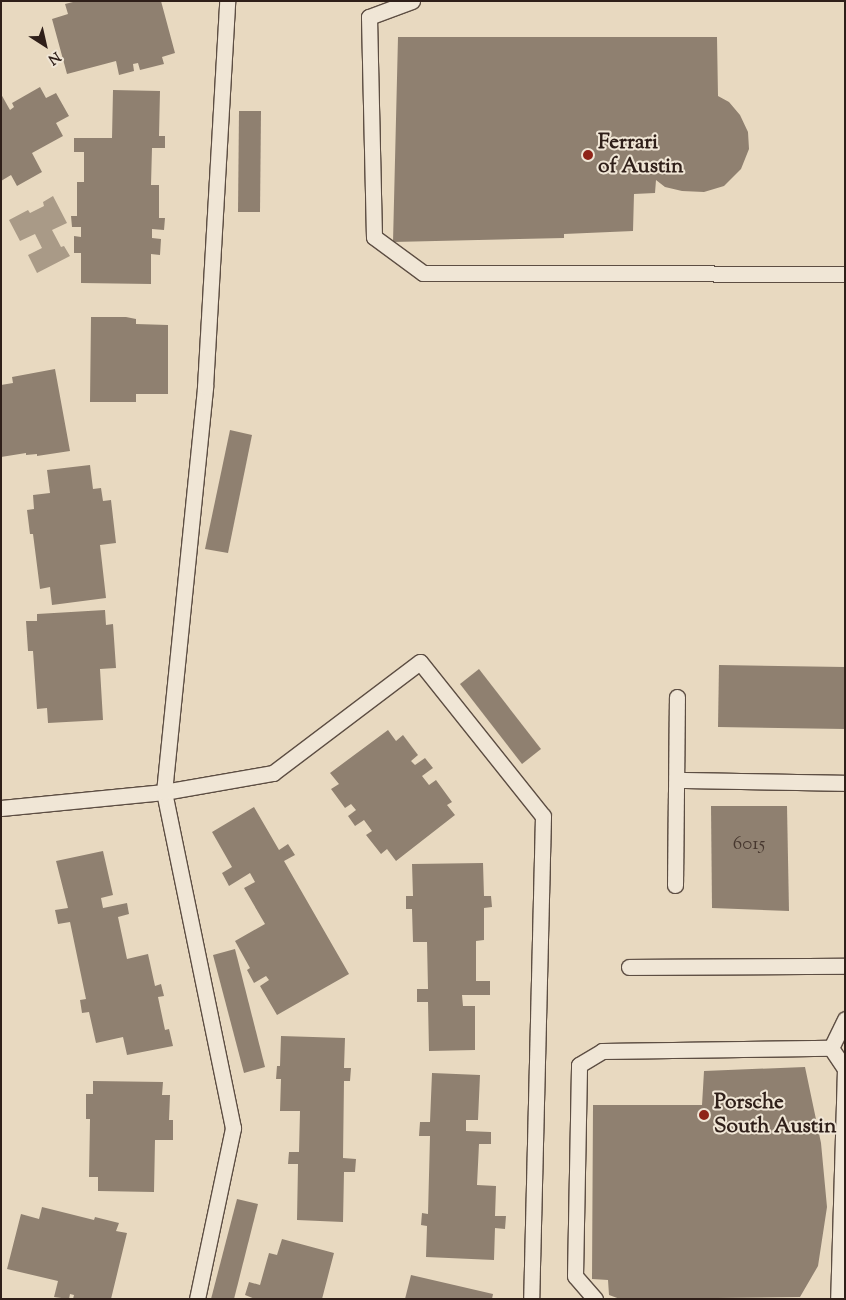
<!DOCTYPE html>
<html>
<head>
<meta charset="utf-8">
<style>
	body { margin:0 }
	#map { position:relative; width:846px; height:1300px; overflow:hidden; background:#e8d9c0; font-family:"Sorts Mill Goudy",serif }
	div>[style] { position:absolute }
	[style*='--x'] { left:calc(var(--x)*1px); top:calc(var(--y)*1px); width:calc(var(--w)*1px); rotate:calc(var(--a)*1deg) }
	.water>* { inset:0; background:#a99a87 }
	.building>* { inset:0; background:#8f8070 }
	.roads { filter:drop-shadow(1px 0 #5d4e43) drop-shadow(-1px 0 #5d4e43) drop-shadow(0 1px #5d4e43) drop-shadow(0 -1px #5d4e43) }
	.lane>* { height:15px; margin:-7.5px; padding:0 7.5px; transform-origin:7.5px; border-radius:7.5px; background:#f0e6d6 }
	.dots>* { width:14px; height:14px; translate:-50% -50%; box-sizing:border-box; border:2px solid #f0e6d6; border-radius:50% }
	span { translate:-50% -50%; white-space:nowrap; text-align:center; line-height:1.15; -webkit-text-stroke:4px #f0e6d6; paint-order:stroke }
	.number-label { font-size:19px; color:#47372f }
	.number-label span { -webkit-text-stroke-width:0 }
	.poi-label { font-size:21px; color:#2f1f19; font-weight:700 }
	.left { translate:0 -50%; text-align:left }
	.frame { position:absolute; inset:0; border:2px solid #2f1f19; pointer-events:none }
	.north { position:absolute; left:20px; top:20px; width:50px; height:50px; -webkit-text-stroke:4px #f0e6d6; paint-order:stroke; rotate:145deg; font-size:14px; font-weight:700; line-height:20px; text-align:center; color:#2f1f19 }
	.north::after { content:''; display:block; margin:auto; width:18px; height:22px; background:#2f1f19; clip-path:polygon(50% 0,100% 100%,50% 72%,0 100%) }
</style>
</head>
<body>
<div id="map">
	<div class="water">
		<i style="clip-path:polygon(53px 196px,67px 223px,52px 230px,61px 247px,64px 246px,70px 256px,37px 273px,28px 255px,42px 248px,35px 234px,20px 241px,9px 220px,28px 210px,30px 213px,44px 206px,43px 202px)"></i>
	</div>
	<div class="building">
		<i style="clip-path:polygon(77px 1px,161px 1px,175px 53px,162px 57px,164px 64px,140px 70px,138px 63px,133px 64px,134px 71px,119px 75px,116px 61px,67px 74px,52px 19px,68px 14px,65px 4px)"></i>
		<i style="clip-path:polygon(398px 37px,717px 37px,718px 96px,729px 102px,740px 115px,748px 132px,749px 149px,741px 169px,724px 186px,704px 192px,682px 191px,665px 187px,656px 180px,655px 193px,634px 194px,633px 231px,564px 234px,564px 238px,393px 242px)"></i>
		<i style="clip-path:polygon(40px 87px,46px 98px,56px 93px,69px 116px,56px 123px,63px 136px,32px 153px,42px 172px,17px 186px,11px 175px,1px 181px,1px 94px,10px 110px,14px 107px,12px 103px)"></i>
		<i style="clip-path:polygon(113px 90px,160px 91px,159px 136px,165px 136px,165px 148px,152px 148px,151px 185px,159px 185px,159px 218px,165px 218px,164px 230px,152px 229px,152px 238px,161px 239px,160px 255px,151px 254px,151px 284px,81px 283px,81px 253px,74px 253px,74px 236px,81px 237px,81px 227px,72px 227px,71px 216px,77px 216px,77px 182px,84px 182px,84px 152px,74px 152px,74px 138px,112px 138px)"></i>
		<i style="clip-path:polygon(239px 111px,261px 111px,260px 212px,238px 212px)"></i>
		<i style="clip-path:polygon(91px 317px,126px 317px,136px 319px,136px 324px,168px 325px,168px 394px,136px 394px,136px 402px,90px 402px)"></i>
		<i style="clip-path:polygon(55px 369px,70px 451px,37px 456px,37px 454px,26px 455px,26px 453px,1px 457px,1px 385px,13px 383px,12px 377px)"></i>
		<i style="clip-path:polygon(230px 430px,252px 435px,228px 553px,205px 549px)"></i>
		<i style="clip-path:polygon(90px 465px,93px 489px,101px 488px,103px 501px,111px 500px,116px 543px,100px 545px,106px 598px,52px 605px,50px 587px,40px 589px,33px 534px,30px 534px,27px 510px,34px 509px,33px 495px,50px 493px,47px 470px)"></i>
		<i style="clip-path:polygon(105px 610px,106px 625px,113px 624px,116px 668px,100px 669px,103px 720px,48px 723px,47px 708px,37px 709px,33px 651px,28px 651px,26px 621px,37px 621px,37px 614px)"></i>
		<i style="clip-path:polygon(719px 665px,845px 667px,845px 729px,718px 727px)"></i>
		<i style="clip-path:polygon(479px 669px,541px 749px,522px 764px,460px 684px)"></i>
		<i style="clip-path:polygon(388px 730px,396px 741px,403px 735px,418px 755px,411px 761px,415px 765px,425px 758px,433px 768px,422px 776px,429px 785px,436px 780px,452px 802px,447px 805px,455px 815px,396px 861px,387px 849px,381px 854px,366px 835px,372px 831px,364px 820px,355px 826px,348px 816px,356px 810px,351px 804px,345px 808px,331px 789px,339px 784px,330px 773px)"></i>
		<i style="clip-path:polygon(711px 806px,787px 806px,789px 911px,712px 908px)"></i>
		<i style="clip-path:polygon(254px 807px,279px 850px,288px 844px,295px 855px,284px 861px,349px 974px,277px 1015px,260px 986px,269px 980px,266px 976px,254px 983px,247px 970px,250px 968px,235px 941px,265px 924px,244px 888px,255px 882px,250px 873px,229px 886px,222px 873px,232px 867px,212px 832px)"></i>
		<i style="clip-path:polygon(103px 851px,113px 895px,101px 898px,103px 908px,127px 903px,129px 914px,118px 917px,127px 959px,148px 954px,155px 986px,161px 984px,164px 996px,158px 997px,165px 1030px,169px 1029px,173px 1046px,127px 1055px,123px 1037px,96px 1043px,89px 1012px,82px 1013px,80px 1000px,86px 999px,70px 922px,58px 924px,55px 910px,68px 908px,56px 861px)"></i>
		<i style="clip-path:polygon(483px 863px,484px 896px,491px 896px,492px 907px,484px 908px,484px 940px,476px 941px,476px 981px,490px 981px,490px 995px,462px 995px,463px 1006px,475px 1006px,475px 1050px,429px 1051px,428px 1002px,417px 1002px,417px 989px,428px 989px,427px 942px,413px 942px,412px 909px,406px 909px,406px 896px,413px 896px,412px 864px)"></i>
		<i style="clip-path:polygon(235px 949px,265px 1067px,244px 1073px,213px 955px)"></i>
		<i style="clip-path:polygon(281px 1036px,345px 1038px,344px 1068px,351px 1068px,350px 1081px,344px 1081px,343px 1158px,356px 1159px,355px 1172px,344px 1172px,343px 1222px,297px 1220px,298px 1164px,288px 1164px,289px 1152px,299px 1152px,300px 1111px,280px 1111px,281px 1079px,276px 1079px,277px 1066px,280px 1066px)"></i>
		<i style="clip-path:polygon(805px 1067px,821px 1143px,827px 1207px,818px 1266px,800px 1297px,620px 1299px,609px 1295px,608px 1280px,592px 1279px,593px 1105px,702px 1105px,704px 1071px)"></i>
		<i style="clip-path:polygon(432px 1073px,480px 1075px,478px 1120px,466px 1120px,466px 1131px,491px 1132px,491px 1144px,479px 1144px,477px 1185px,496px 1186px,495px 1216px,506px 1216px,505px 1229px,495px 1228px,494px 1260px,426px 1257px,427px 1226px,421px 1225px,422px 1213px,428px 1214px,430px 1136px,419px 1136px,420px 1122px,430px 1122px)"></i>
		<i style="clip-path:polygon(93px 1081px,163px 1082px,162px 1095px,170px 1095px,169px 1120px,173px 1120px,173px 1140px,155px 1140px,154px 1192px,98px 1191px,98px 1177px,89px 1177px,90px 1119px,86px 1119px,86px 1094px,93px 1094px)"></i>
		<i style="clip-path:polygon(237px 1199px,258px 1204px,234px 1299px,211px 1299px)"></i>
		<i style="clip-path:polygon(42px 1207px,94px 1220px,95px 1217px,119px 1223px,116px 1231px,127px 1233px,111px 1299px,73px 1299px,74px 1295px,70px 1294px,69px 1299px,54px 1297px,58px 1281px,7px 1269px,21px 1214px,39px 1219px)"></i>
		<i style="clip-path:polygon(282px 1239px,334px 1253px,322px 1299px,255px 1299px,245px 1295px,249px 1282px,260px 1285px,269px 1253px,277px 1255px)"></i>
		<i style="clip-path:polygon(411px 1275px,493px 1294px,492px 1299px,405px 1299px)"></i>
	</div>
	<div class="roads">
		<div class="lane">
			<i style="--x:412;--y:1;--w:46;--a:159.6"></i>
			<i style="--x:369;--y:17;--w:220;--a:88.7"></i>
			<i style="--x:374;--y:237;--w:61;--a:36.3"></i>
			<i style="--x:423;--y:273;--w:422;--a:0.1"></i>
			<i style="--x:678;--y:780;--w:167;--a:1"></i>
			<i style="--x:1;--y:808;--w:164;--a:-5.6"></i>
			<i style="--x:164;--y:792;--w:111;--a:-9.9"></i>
			<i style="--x:273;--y:773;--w:184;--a:-37.1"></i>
			<i style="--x:420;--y:662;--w:197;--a:51.4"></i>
			<i style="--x:543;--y:816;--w:483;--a:91.4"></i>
			<i style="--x:675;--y:885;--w:188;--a:-89.4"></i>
			<i style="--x:629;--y:967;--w:216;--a:-0.3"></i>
			<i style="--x:831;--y:1048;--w:32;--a:-64"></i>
			<i style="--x:197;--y:1299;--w:175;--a:-78.1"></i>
			<i style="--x:233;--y:1128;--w:343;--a:-101.6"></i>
			<i style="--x:164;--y:792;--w:407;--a:-84.2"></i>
			<i style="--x:205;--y:387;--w:387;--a:-86.7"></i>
			<i style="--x:595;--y:1299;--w:30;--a:-131"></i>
			<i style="--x:575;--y:1276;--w:211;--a:-88.9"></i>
			<i style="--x:579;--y:1065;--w:27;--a:-31"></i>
			<i style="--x:602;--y:1051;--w:229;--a:-0.8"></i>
			<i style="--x:831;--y:1048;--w:25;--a:56"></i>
			<i style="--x:845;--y:1069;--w:230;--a:91.7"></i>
		</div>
	</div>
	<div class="dots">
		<i style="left:588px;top:155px;background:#8f2418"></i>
		<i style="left:704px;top:1115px;background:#8f2418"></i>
	</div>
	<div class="number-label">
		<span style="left:749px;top:845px">6015</span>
	</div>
	<div class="poi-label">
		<span class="left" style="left:598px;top:155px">Ferrari<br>of Austin</span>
		<span class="left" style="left:714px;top:1115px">Porsche<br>South Austin</span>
	</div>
	<div class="frame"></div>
	<div class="north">N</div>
</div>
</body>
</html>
